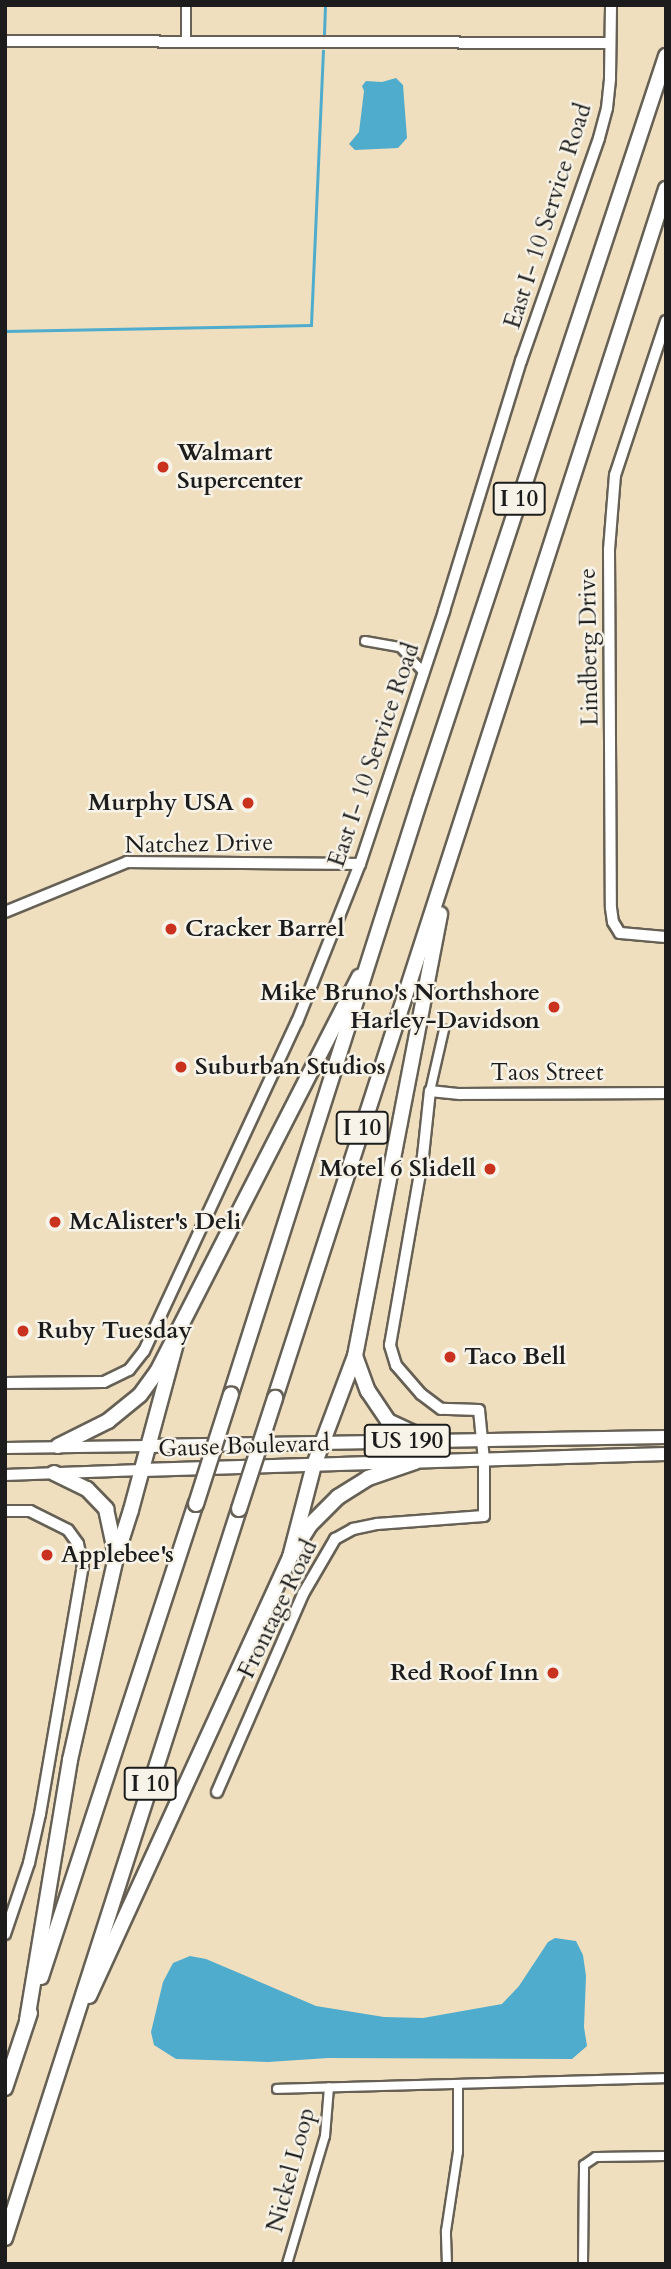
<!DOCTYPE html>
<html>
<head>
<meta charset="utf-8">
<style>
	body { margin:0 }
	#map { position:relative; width:671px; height:2269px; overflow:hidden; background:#efdfbf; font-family:Cardo,serif }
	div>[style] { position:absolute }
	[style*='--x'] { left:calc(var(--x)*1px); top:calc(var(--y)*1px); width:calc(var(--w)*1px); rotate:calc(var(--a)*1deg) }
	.water>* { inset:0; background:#4faccd }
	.stream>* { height:2.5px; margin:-1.25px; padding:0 1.25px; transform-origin:1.25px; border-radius:1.25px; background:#4faccd }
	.roads { filter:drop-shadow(2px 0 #666055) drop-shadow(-2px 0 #666055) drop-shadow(0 2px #666055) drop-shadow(0 -2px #666055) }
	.street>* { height:8px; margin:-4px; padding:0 4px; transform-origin:4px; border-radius:4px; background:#fff }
	.secondary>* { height:10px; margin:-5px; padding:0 5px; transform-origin:5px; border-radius:5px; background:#fff }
	.primary>* { height:12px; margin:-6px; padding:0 6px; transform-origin:6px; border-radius:6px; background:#fff }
	.highway>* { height:14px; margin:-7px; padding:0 7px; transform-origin:7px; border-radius:7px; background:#fff }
	.bridges { filter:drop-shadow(2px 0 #666055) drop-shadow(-2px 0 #666055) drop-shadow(0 2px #666055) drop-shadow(0 -2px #666055) }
	.highway-bridge>* { height:14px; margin:-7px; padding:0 7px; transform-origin:7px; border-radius:7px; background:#fff }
	.dots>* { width:19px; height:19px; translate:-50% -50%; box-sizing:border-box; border:4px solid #f7f3e8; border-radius:50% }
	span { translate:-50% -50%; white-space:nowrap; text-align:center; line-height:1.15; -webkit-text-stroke:5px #f7f3e8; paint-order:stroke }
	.shield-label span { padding:2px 5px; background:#f7f3e8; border:2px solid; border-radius:5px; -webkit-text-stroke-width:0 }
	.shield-label { font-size:23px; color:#1c1c1c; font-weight:700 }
	.street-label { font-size:24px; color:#1c1c1c }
	.poi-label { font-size:24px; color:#1c1c1c; font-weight:700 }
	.left { translate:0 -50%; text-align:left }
	.right { translate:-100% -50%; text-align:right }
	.frame { position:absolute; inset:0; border:7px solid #1c1c1c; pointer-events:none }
</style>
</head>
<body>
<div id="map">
	<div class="water">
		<i style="clip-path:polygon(396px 78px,403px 85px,407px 138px,398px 148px,355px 150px,349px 144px,359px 132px,364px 91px,362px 86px,366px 81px,382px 82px)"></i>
		<i style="clip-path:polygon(555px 1938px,576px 1941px,583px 1955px,586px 1976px,584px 2027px,587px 2046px,572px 2059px,328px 2058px,268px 2062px,176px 2059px,154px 2045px,151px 2032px,163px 1982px,173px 1963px,190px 1956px,206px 1959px,316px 2006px,384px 2017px,423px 2018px,502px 2004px,519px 1986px,548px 1942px)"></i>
	</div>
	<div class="stream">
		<i style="--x:324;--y:34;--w:29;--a:-88"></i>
		<i style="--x:5;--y:331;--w:306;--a:-1.1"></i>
		<i style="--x:311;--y:325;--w:274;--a:-87.5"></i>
	</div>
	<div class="roads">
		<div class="street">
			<i style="--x:186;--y:5;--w:38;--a:90"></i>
			<i style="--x:365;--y:641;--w:36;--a:10"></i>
			<i style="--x:400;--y:647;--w:35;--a:47"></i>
			<i style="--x:430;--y:1091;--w:63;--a:-77.1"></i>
			<i style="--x:277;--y:2089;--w:389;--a:-1.6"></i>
			<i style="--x:287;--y:2264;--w:134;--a:-73.5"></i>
			<i style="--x:325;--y:2136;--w:49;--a:-85.3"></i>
			<i style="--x:447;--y:2264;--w:33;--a:-92"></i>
			<i style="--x:446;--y:2231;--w:80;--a:-81.4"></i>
			<i style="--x:458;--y:2152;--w:68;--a:-90"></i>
			<i style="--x:583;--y:2264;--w:99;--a:-89.4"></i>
			<i style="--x:584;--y:2165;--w:14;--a:-34"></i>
			<i style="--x:596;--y:2157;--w:70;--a:-0.8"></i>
		</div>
		<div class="secondary">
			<i style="--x:5;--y:41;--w:605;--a:0.19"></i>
			<i style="--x:666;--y:321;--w:162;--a:108.3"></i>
			<i style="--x:615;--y:475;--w:75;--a:94.6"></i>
			<i style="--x:609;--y:550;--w:358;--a:89.7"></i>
			<i style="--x:611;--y:908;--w:14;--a:82"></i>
			<i style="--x:613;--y:922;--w:13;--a:58"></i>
			<i style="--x:620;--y:933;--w:46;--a:5"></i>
			<i style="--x:5;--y:912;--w:132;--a:-22.3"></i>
			<i style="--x:127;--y:862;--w:233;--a:0.5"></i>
			<i style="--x:5;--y:1383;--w:99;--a:-0.6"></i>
			<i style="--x:104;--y:1382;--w:28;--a:-26"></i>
			<i style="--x:129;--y:1370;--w:24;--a:-52"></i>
			<i style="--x:144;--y:1351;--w:363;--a:-65.1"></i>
			<i style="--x:297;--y:1022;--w:170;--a:-68.3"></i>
			<i style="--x:360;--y:864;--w:267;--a:-71.6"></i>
			<i style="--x:444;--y:611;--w:262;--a:-72.9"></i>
			<i style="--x:521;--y:361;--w:236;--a:-70.7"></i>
			<i style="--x:599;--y:138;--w:31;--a:-75"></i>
			<i style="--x:607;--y:108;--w:30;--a:-84"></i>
			<i style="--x:610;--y:78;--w:73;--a:-89.2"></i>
			<i style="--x:5;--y:1448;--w:143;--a:-0.8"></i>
			<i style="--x:5;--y:1475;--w:137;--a:-2.1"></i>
			<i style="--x:5;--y:1511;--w:25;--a:0"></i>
			<i style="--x:30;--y:1511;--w:42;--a:26.6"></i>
			<i style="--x:68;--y:1530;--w:17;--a:54"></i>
			<i style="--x:78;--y:1544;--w:22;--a:77"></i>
			<i style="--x:83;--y:1565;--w:253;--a:99.8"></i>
			<i style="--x:40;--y:1814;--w:50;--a:102.7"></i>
			<i style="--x:29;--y:1863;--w:75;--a:108.7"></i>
			<i style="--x:217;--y:1792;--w:216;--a:-66.5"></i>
			<i style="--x:303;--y:1594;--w:64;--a:-59.8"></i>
			<i style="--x:335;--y:1539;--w:21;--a:-29"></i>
			<i style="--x:353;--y:1529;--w:25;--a:-12"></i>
			<i style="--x:377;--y:1524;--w:107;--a:-4.3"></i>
			<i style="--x:484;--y:1516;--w:56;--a:-90"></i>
			<i style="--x:484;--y:1460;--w:50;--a:-95.7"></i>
			<i style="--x:479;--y:1410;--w:38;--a:-178"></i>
			<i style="--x:441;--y:1409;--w:25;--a:-143"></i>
			<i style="--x:421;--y:1394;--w:38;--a:-131"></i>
			<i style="--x:396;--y:1365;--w:21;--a:-107"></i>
			<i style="--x:390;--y:1345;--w:192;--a:-80.1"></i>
			<i style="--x:423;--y:1156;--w:65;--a:-83.9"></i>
			<i style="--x:430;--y:1091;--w:30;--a:6"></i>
			<i style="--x:460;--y:1094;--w:206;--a:-0.3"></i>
		</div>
		<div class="primary">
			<i style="--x:148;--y:1446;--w:518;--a:-1"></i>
			<i style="--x:142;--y:1470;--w:524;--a:-1.75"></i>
		</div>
		<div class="highway">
			<i style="--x:355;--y:1356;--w:37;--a:70"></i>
			<i style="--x:368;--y:1391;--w:36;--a:56"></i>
			<i style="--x:388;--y:1421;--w:47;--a:24.9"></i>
			<i style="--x:231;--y:1394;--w:623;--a:-72.35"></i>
			<i style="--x:420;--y:800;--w:784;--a:-71.7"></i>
			<i style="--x:275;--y:1398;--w:1271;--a:-72.08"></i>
			<i style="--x:58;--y:1446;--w:56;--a:-26.6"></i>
			<i style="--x:108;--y:1421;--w:41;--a:-39.1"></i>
			<i style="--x:140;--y:1395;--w:29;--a:-54"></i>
			<i style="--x:157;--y:1372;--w:444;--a:-62.9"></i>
			<i style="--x:54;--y:1473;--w:37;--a:26"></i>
			<i style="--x:87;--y:1489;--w:28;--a:46"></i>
			<i style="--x:106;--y:1509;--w:43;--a:77.9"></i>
			<i style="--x:290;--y:1557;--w:95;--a:-75.4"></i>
			<i style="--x:314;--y:1465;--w:116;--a:-69.4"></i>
			<i style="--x:355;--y:1356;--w:450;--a:-79.1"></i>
			<i style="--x:41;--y:1977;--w:498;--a:-71.9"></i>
			<i style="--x:89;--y:1996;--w:483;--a:-65.4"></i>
			<i style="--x:290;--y:1557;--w:36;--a:-58"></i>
			<i style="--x:309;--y:1526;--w:41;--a:-45"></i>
			<i style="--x:338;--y:1497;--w:36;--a:-32"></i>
			<i style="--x:368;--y:1478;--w:50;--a:-18.8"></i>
			<i style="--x:27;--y:2020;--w:264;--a:-80.6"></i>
			<i style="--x:70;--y:1760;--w:208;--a:-77.2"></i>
			<i style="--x:116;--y:1557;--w:49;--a:-72.3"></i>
			<i style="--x:131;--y:1510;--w:184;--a:-74.9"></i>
			<i style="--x:5;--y:2088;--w:79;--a:-71.6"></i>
			<i style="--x:5;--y:2238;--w:766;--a:-72.2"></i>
		</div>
	</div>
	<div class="bridges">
		<div class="highway-bridge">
			<i style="--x:196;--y:1504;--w:115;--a:-72.3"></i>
			<i style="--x:239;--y:1509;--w:117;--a:-72"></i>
		</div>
	</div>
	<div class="dots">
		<i style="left:163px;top:467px;background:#c8321e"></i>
		<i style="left:248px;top:803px;background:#c8321e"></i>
		<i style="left:171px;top:929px;background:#c8321e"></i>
		<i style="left:554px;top:1007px;background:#c8321e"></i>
		<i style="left:181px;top:1067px;background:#c8321e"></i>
		<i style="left:490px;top:1169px;background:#c8321e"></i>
		<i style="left:55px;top:1222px;background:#c8321e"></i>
		<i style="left:23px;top:1331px;background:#c8321e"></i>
		<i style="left:450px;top:1357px;background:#c8321e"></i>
		<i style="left:47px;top:1555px;background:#c8321e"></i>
		<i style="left:553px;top:1673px;background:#c8321e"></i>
	</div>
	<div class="shield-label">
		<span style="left:519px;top:499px">I 10</span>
		<span style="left:362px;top:1128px">I 10</span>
		<span style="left:407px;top:1441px">US 190</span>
		<span style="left:150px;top:1784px">I 10</span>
	</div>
	<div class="street-label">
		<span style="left:548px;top:216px;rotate:-72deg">East I- 10 Service Road</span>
		<span style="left:589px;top:647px;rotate:-91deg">Lindberg Drive</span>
		<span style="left:374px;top:755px;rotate:-71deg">East I- 10 Service Road</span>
		<span style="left:199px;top:844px;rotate:-1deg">Natchez Drive</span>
		<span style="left:547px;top:1073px">Taos Street</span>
		<span style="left:244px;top:1446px;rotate:-2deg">Gause Boulevard</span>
		<span style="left:278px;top:1609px;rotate:-64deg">Frontage Road</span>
		<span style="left:291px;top:2170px;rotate:-75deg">Nickel Loop</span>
	</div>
	<div class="poi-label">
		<span class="left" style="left:177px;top:467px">Walmart<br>Supercenter</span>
		<span class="right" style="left:234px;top:803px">Murphy USA</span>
		<span class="left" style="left:185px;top:929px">Cracker Barrel</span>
		<span class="right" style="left:540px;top:1007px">Mike Bruno's Northshore<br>Harley-Davidson</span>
		<span class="left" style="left:195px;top:1067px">Suburban Studios</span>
		<span class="right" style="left:476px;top:1169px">Motel 6 Slidell</span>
		<span class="left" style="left:69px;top:1222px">McAlister's Deli</span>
		<span class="left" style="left:37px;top:1331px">Ruby Tuesday</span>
		<span class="left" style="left:464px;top:1357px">Taco Bell</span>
		<span class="left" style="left:61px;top:1555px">Applebee's</span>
		<span class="right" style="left:539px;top:1673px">Red Roof Inn</span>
	</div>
	<div class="frame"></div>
</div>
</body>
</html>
